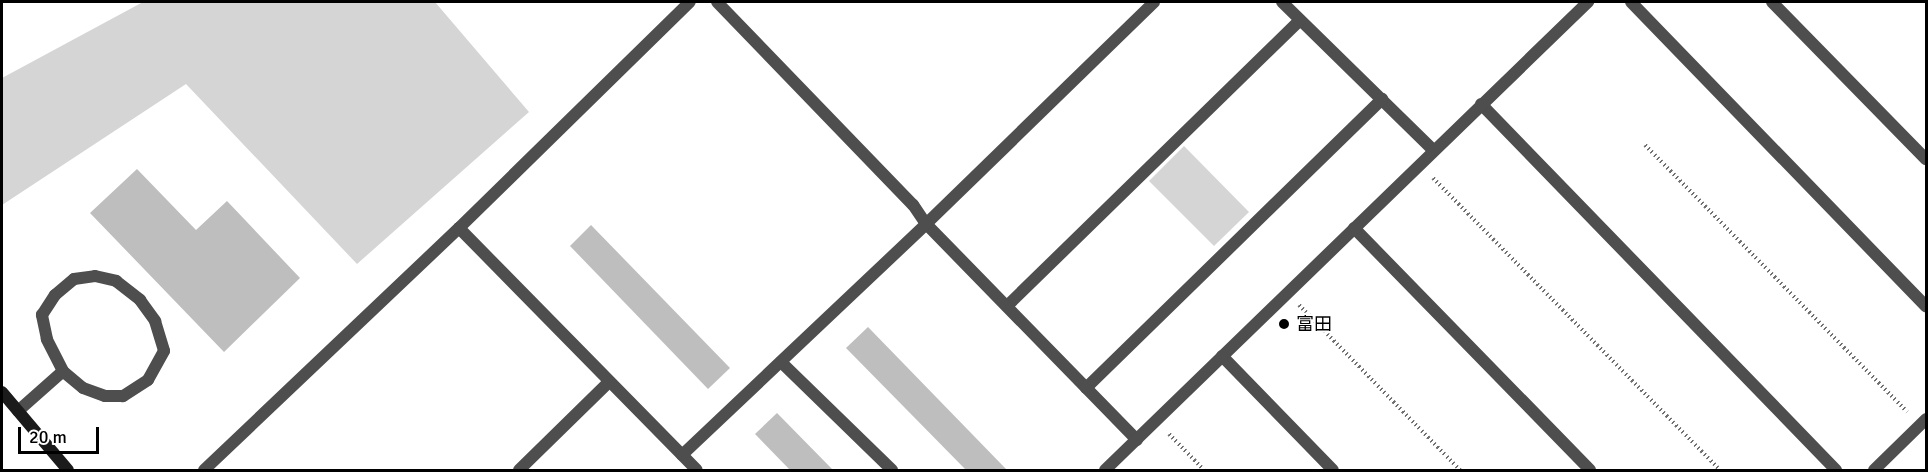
<!DOCTYPE html>
<html>
<head>
<meta charset="utf-8">
<style>
	body { margin:0 }
	#map { position:relative; width:1928px; height:472px; overflow:hidden; background:#fff; font-family:Signika,"Noto Sans JP",sans-serif }
	div>[style] { position:absolute }
	[style*='--x'] { left:calc(var(--x)*1px); top:calc(var(--y)*1px); width:calc(var(--w)*1px); rotate:calc(var(--a)*1deg) }
	.green>* { inset:0; background:#d5d5d5 }
	.building>* { inset:0; background:#bebebe }
	.path>* { height:4px; margin-top:-2px; transform-origin:0; background:repeating-linear-gradient(90deg,#707070 0 1.5px,transparent 0 4.5px) }
	.service>* { height:12px; margin:-6px; padding:0 6px; transform-origin:6px; border-radius:6px; background:#4e4e4e }
	.minor>* { height:12px; margin:-6px; padding:0 6px; transform-origin:6px; border-radius:6px; background:#4e4e4e }
	.tertiary>* { height:12px; margin:-6px; padding:0 6px; transform-origin:6px; border-radius:6px; background:#4e4e4e }
	.secondary>* { height:12px; margin:-6px; padding:0 6px; transform-origin:6px; border-radius:6px; background:#1b1b1b }
	.dots>* { width:16px; height:16px; translate:-50% -50%; box-sizing:border-box; border:3px solid #fff; border-radius:50% }
	span { translate:-50% -50%; white-space:nowrap; text-align:center; line-height:1.15; -webkit-text-stroke:4.5px #fff; paint-order:stroke }
	.poi-label { font-size:18px; color:#000 }
	.left { translate:0 -50%; text-align:left }
	.frame { position:absolute; inset:0; border:3px solid #000; pointer-events:none }
	.scale { position:absolute; left:18px; top:427px; width:81px; height:27px; box-sizing:border-box; border:3px solid #000; border-top:0; padding-left:8px; font-size:18px; line-height:21px; white-space:nowrap; color:#000; -webkit-text-stroke:4px #fff; paint-order:stroke }
</style>
</head>
<body>
<div id="map">
	<div class="green">
		<i style="clip-path:polygon(143px 2px,435px 2px,529px 112px,357px 264px,186px 84px,2px 205px,2px 78px)"></i>
		<i style="clip-path:polygon(1184px 146px,1249px 212px,1214px 246px,1149px 181px)"></i>
	</div>
	<div class="building">
		<i style="clip-path:polygon(137px 169px,196px 230px,227px 201px,300px 278px,224px 352px,90px 213px)"></i>
		<i style="clip-path:polygon(591px 225px,730px 368px,708px 389px,570px 246px)"></i>
		<i style="clip-path:polygon(868px 327px,1006px 469px,1005px 470px,966px 470px,846px 348px)"></i>
		<i style="clip-path:polygon(777px 413px,833px 470px,790px 470px,755px 434px)"></i>
	</div>
	<div class="path">
		<i style="--x:1645;--y:145;--w:374;--a:45.5"></i>
		<i style="--x:1433;--y:178;--w:409;--a:45.5"></i>
		<i style="--x:1299;--y:305;--w:231;--a:45.7"></i>
		<i style="--x:1169;--y:434;--w:50;--a:45.8"></i>
	</div>
	<div class="service">
		<i style="--x:18;--y:411;--w:60;--a:-41.6"></i>
		<i style="--x:63;--y:371;--w:36;--a:-117"></i>
		<i style="--x:47;--y:339;--w:25;--a:-102"></i>
		<i style="--x:42;--y:315;--w:24;--a:-57"></i>
		<i style="--x:55;--y:295;--w:25;--a:-40"></i>
		<i style="--x:74;--y:279;--w:21;--a:-8"></i>
		<i style="--x:95;--y:276;--w:22;--a:13"></i>
		<i style="--x:116;--y:281;--w:31;--a:38"></i>
		<i style="--x:140;--y:300;--w:26;--a:54"></i>
		<i style="--x:155;--y:321;--w:31;--a:73"></i>
		<i style="--x:164;--y:351;--w:33;--a:119"></i>
		<i style="--x:148;--y:380;--w:30;--a:147"></i>
		<i style="--x:123;--y:396;--w:18;--a:180"></i>
		<i style="--x:105;--y:396;--w:23;--a:-160"></i>
		<i style="--x:83;--y:388;--w:26;--a:-140"></i>
	</div>
	<div class="minor">
		<i style="--x:1282;--y:2;--w:211;--a:44.4"></i>
		<i style="--x:1631;--y:2;--w:424;--a:45.9"></i>
		<i style="--x:1481;--y:104;--w:510;--a:45.87"></i>
		<i style="--x:459;--y:228;--w:339;--a:45.5"></i>
		<i style="--x:1354;--y:228;--w:338;--a:45.7"></i>
		<i style="--x:1007;--y:306;--w:409;--a:-44.3"></i>
		<i style="--x:1222;--y:356;--w:159;--a:45.8"></i>
		<i style="--x:781;--y:362;--w:155;--a:44.2"></i>
		<i style="--x:1086;--y:388;--w:414;--a:-44.3"></i>
		<i style="--x:1137;--y:440;--w:302;--a:-134.3"></i>
		<i style="--x:926;--y:224;--w:318;--a:-44.2"></i>
		<i style="--x:682;--y:455;--w:336;--a:-43.4"></i>
		<i style="--x:926;--y:224;--w:23;--a:-124"></i>
		<i style="--x:913;--y:205;--w:282;--a:-134"></i>
		<i style="--x:204;--y:470;--w:352;--a:-43.5"></i>
		<i style="--x:459;--y:228;--w:323;--a:-44.4"></i>
		<i style="--x:519;--y:470;--w:126;--a:-44.4"></i>
		<i style="--x:1105;--y:470;--w:673;--a:-44.1"></i>
		<i style="--x:1874;--y:470;--w:73;--a:-44.4"></i>
	</div>
	<div class="tertiary">
		<i style="--x:1772;--y:2;--w:220;--a:45.6"></i>
	</div>
	<div class="secondary">
		<i style="--x:2;--y:392;--w:102;--a:49.8"></i>
	</div>
	<div class="dots">
		<i style="left:1284px;top:324px;background:#000"></i>
	</div>
	<div class="poi-label">
		<span class="left" style="left:1296px;top:324px">富田</span>
	</div>
	<div class="frame"></div>
	<div class="scale">20 m</div>
</div>
</body>
</html>
